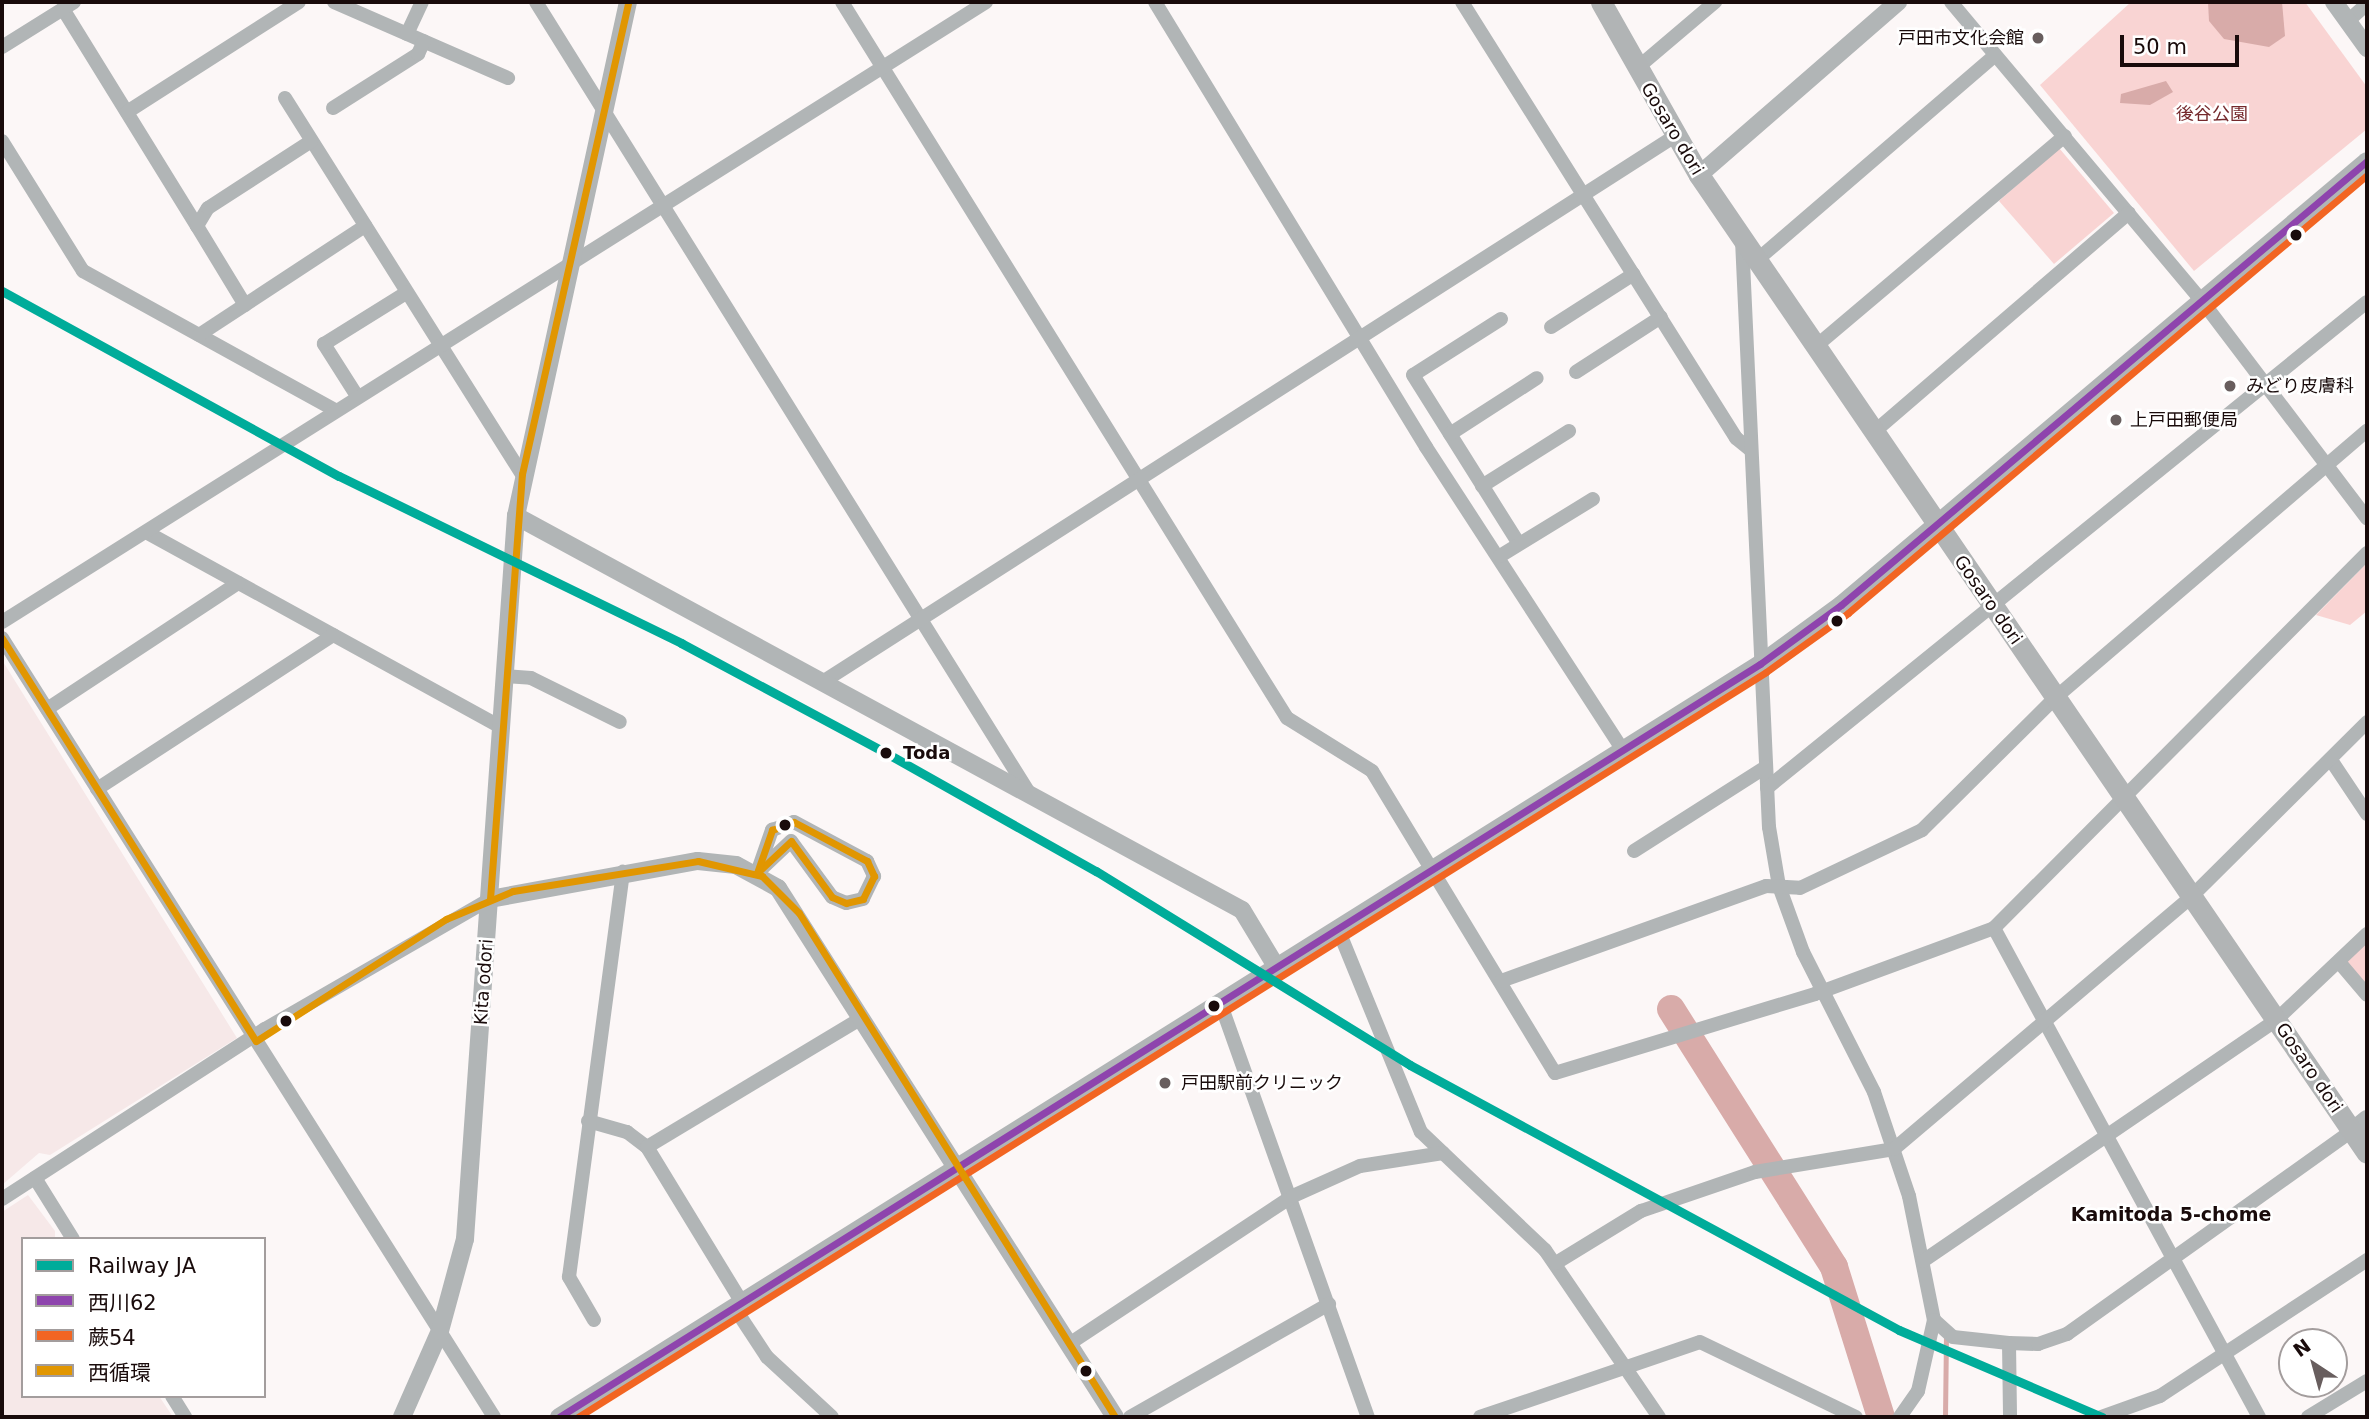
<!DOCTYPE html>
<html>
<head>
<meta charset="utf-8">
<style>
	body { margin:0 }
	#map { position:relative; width:2369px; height:1419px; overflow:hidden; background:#fcf7f7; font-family:"DejaVu Sans","Noto Sans JP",sans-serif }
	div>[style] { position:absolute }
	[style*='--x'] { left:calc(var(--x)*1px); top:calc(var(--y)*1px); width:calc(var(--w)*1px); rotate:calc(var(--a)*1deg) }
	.built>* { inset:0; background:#f6e8e8 }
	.green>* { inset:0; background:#f9d4d3 }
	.water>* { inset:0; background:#d8aba9 }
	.stream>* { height:4.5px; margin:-2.25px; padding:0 2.25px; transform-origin:2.25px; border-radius:2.25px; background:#d8aba9 }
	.river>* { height:28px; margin:-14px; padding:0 14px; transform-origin:14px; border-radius:14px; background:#d8aba9 }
	.minor>* { height:14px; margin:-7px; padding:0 7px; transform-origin:7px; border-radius:7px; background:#b1b5b6 }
	.tertiary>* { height:18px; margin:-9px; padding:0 9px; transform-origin:9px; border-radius:9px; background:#b1b5b6 }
	.secondary>* { height:21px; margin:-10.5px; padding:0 10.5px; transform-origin:10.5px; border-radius:10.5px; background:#b1b4b5 }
	.bus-1>* { height:7px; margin:-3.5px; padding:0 3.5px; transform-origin:3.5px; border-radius:3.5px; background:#8e44ad }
	.bus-2>* { height:7px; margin:-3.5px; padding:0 3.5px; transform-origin:3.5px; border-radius:3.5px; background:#f26522 }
	.bus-3>* { height:7px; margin:-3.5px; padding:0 3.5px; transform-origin:3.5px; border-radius:3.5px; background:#e19601 }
	.rail-1>* { height:9px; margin:-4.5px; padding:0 4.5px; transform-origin:4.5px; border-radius:4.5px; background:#00ac9a }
	.dots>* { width:19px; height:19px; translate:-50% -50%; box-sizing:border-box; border:4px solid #fff; border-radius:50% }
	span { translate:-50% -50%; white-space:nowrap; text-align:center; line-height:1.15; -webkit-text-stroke:5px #fff; paint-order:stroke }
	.poi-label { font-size:18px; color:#190b0b }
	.right { translate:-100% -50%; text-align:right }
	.left { translate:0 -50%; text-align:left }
	.park-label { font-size:18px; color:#752a2d }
	.street-label { font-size:18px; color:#190b0b }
	.stop-label { font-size:18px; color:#190b0b; font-weight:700 }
	.neighbourhood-label { font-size:19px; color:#190b0b; font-weight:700 }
	.frame { position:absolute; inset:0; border:4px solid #190b0b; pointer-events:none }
	.legend { position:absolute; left:21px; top:1237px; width:245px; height:161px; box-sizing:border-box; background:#fff; border:2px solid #a39d9d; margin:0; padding:9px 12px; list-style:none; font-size:21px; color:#190b0b }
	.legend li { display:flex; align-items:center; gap:14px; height:35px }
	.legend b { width:35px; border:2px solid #a39d9d }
	.north { position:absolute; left:2278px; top:1328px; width:70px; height:70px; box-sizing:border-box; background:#fff; border:2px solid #a39d9d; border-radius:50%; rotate:324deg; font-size:19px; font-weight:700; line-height:28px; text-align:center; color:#190b0b }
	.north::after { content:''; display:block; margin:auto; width:24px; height:32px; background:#685e5e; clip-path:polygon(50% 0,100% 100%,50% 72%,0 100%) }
	.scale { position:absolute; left:2120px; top:35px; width:119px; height:32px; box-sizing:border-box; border:4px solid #190b0b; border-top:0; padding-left:9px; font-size:21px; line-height:24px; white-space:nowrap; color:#190b0b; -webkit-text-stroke:5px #fff; paint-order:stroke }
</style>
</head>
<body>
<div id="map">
	<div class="built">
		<i style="clip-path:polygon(2px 660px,237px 1038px,50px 1155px,39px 1153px,2px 1185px)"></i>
		<i style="clip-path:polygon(28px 1195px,55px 1231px,55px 1239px,23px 1239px,23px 1396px,159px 1396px,173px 1417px,2px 1417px,2px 1212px)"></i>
	</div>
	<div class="green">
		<i style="clip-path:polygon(2131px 2px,2305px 2px,2367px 87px,2367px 129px,2194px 271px,2040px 85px)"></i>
		<i style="clip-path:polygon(2059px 148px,2114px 213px,2054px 264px,1999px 201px)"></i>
		<i style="clip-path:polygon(2367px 563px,2367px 611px,2350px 625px,2316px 615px)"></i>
		<i style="clip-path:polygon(2367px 940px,2367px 987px,2345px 962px)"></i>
	</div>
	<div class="water">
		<i style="clip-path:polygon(2208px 2px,2282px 2px,2285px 36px,2269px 47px,2224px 39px,2209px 21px)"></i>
		<i style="clip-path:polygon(2166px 81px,2173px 92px,2150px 105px,2120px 103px,2121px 94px)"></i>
	</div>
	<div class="stream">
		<i style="--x:1945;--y:1417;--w:80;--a:-89.3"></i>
	</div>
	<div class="river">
		<i style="--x:1671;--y:1009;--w:305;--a:57.7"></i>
		<i style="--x:1834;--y:1267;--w:157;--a:72.6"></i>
	</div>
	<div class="minor">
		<i style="--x:334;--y:2;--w:190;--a:23.6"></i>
		<i style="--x:536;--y:2;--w:936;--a:58.06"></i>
		<i style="--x:842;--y:2;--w:843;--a:58.14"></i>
		<i style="--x:1287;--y:718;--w:100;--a:31.9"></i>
		<i style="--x:1372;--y:771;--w:353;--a:58.8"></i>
		<i style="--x:1555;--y:1073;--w:272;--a:-16.9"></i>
		<i style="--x:1815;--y:994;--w:191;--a:-20.2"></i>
		<i style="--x:1994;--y:928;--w:529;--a:-45.15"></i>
		<i style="--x:1155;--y:2;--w:521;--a:58.66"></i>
		<i style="--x:1426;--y:447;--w:361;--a:57"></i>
		<i style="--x:1462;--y:2;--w:515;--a:57.85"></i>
		<i style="--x:1736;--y:438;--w:19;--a:39"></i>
		<i style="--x:1951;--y:2;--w:390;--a:50"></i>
		<i style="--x:2202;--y:301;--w:273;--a:52.8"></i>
		<i style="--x:63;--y:9;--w:255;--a:58.3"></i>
		<i style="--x:2348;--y:21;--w:25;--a:-42"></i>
		<i style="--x:407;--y:34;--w:35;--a:-65"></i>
		<i style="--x:2;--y:47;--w:85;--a:-32"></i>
		<i style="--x:1636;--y:69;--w:104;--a:-40.3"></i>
		<i style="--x:285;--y:98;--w:444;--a:57.8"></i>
		<i style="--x:333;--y:108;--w:101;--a:-32.4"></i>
		<i style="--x:418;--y:54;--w:14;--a:-65"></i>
		<i style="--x:127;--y:112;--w:204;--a:-32.6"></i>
		<i style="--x:2;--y:141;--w:153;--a:58.1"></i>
		<i style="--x:83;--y:271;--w:288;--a:28.9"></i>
		<i style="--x:1742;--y:240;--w:588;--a:87.37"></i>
		<i style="--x:1769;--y:827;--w:60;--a:80.4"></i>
		<i style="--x:1779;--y:886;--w:70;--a:70"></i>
		<i style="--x:1803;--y:952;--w:157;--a:63.1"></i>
		<i style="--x:1874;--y:1092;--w:110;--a:71.4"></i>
		<i style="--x:1909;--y:1196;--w:126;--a:78.6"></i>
		<i style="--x:1934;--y:1320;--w:73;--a:102.7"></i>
		<i style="--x:1918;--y:1391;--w:32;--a:125"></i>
		<i style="--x:1757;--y:260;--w:314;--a:-40.7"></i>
		<i style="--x:245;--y:305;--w:92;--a:-121.3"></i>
		<i style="--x:197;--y:226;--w:21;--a:-59"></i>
		<i style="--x:208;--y:208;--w:123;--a:-33"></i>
		<i style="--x:1501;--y:319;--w:104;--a:147.5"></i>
		<i style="--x:1413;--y:375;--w:199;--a:57.9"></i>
		<i style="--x:1551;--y:327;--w:98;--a:-32.6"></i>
		<i style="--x:199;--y:335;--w:199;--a:-33.3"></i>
		<i style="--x:1815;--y:347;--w:327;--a:-40.2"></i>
		<i style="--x:1576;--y:372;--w:101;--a:-32.9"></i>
		<i style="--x:357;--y:396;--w:62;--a:-122.4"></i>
		<i style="--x:324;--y:344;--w:97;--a:-31.9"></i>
		<i style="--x:1874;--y:432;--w:336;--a:-40.7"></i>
		<i style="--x:1450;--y:434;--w:103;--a:-32.8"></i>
		<i style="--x:1482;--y:486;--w:103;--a:-32.3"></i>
		<i style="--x:146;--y:532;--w:404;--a:28.8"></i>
		<i style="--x:1500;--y:556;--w:109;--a:-31.5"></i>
		<i style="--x:2;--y:622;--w:1163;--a:-32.21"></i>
		<i style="--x:2;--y:638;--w:921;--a:57.72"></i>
		<i style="--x:504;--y:676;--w:27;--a:4"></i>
		<i style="--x:531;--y:678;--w:99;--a:26.3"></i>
		<i style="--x:821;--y:683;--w:1014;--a:-32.64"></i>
		<i style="--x:47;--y:709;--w:229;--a:-33.4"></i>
		<i style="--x:2331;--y:760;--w:65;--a:56.3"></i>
		<i style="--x:1767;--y:788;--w:772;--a:-39.01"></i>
		<i style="--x:97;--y:789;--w:282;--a:-33.1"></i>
		<i style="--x:794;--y:822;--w:83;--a:28.1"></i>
		<i style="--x:867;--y:861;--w:17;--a:65"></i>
		<i style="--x:874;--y:876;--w:25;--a:116"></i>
		<i style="--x:863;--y:899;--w:17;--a:167"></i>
		<i style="--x:846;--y:903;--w:15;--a:-157"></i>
		<i style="--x:832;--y:897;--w:69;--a:-126.2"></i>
		<i style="--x:791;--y:841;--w:47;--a:136.7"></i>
		<i style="--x:757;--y:873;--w:46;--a:-70.8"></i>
		<i style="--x:772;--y:830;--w:23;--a:-20"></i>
		<i style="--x:1634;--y:851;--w:156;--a:-32.5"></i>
		<i style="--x:1994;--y:928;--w:556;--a:61.55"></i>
		<i style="--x:1338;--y:929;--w:219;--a:67.8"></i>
		<i style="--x:1421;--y:1132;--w:171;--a:43.6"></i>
		<i style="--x:1545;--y:1250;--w:202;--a:55.7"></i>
		<i style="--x:2339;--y:962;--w:43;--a:49.7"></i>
		<i style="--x:1501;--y:981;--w:282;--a:-19.7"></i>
		<i style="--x:1766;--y:886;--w:34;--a:3"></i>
		<i style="--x:1800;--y:888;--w:135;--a:-25.4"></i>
		<i style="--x:1922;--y:830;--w:187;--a:-44.8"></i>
		<i style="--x:2055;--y:698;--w:411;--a:-40.6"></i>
		<i style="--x:1220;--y:1002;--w:441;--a:70.4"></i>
		<i style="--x:588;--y:1121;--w:41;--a:15.8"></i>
		<i style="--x:627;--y:1132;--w:25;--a:37"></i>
		<i style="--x:647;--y:1147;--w:180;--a:58.6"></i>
		<i style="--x:647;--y:1147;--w:251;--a:-31"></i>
		<i style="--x:35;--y:1178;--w:72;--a:58.1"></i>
		<i style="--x:2;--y:1199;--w:313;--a:-32.9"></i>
		<i style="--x:265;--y:1029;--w:260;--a:-30"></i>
		<i style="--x:1923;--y:1261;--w:427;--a:-34.3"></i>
		<i style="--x:2276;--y:1020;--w:125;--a:-43.4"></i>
		<i style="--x:1556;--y:1263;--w:100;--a:-31.5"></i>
		<i style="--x:1641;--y:1211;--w:120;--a:-18.9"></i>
		<i style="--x:1755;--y:1172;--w:141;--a:-9.4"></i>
		<i style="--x:1894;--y:1149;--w:391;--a:-40.3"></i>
		<i style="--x:2192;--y:896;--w:247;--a:-44.8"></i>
		<i style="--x:734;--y:1307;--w:60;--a:56.6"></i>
		<i style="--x:767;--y:1357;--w:88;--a:42.7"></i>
		<i style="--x:594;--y:1320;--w:50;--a:-120.2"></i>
		<i style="--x:569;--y:1277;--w:409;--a:-82.4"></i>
		<i style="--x:1934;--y:1320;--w:25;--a:42"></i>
		<i style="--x:1953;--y:1337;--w:56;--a:6.1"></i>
		<i style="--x:2009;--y:1343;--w:29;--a:2"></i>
		<i style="--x:2038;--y:1344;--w:31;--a:-19"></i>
		<i style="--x:2067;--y:1334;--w:350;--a:-35.5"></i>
		<i style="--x:2009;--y:1343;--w:74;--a:89.2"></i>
		<i style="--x:1069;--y:1344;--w:268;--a:-33.5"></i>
		<i style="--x:1293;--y:1196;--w:73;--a:-24.1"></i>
		<i style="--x:1360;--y:1166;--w:84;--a:-8.9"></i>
		<i style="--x:172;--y:1396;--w:25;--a:58"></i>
		<i style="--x:1130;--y:1417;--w:229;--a:-29.6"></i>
		<i style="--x:1480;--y:1417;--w:232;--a:-18.8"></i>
		<i style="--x:1700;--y:1342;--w:173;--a:25.7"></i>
		<i style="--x:2101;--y:1417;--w:63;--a:-19.6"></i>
		<i style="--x:2160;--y:1396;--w:248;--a:-33.3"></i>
		<i style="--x:2308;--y:1417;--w:69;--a:-31.4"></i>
	</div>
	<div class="tertiary">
		<i style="--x:2334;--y:2;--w:57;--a:54.3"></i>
		<i style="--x:1699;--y:175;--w:264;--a:-41"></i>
		<i style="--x:516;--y:516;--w:826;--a:28.49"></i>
		<i style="--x:1242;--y:910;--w:68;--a:58.9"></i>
		<i style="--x:490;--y:899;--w:211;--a:-10.4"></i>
		<i style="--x:698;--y:861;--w:38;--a:6"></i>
		<i style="--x:736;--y:865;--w:48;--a:28.7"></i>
		<i style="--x:778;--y:888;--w:627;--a:57.5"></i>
		<i style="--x:2352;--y:1131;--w:19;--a:-39"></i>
		<i style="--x:402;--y:1417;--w:94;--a:-66.2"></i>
		<i style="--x:440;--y:1331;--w:95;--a:-74.8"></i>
		<i style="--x:465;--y:1239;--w:725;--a:-85.97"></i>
		<i style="--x:516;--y:516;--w:526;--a:-77.71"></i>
		<i style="--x:559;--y:1417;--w:1418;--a:-32.09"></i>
		<i style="--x:1760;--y:664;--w:100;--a:-36.1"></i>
		<i style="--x:1841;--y:605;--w:688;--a:-40.17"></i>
	</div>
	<div class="secondary">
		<i style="--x:1601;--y:2;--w:199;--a:60.5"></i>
		<i style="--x:1699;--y:175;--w:1184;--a:55.67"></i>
	</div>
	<div class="bus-1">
		<i style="--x:559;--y:1417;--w:1418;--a:-32.09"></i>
		<i style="--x:1760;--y:664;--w:100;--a:-36.1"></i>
		<i style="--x:1841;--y:605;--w:688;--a:-40.17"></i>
	</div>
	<div class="bus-2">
		<i style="--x:578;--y:1417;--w:1402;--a:-32.09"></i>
		<i style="--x:1766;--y:672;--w:101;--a:-35.7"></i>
		<i style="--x:1848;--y:613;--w:679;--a:-40.16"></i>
	</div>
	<div class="bus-3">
		<i style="--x:2;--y:638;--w:476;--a:57.8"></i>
		<i style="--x:256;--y:1041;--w:226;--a:-32.7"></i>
		<i style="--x:446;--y:919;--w:73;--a:-22.7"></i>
		<i style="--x:513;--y:891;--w:187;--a:-9.2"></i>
		<i style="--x:698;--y:861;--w:66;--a:13.2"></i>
		<i style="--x:762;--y:876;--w:52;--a:45"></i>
		<i style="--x:799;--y:913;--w:595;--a:57.91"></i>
		<i style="--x:794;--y:822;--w:83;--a:28.1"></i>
		<i style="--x:867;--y:861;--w:17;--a:65"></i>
		<i style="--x:874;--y:876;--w:25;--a:116"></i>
		<i style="--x:863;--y:899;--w:17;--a:167"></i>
		<i style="--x:846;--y:903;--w:15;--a:-157"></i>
		<i style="--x:832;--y:897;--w:69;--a:-126.2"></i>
		<i style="--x:791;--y:841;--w:47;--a:136.7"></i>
		<i style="--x:757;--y:873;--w:46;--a:-70.8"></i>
		<i style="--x:772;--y:830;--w:23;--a:-20"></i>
		<i style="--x:490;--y:899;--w:426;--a:-85.7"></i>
		<i style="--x:522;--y:474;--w:484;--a:-77.3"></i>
	</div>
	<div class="rail-1">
		<i style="--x:2;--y:291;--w:384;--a:28.8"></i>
		<i style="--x:339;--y:476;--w:381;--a:26"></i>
		<i style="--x:681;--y:643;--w:235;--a:28.2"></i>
		<i style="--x:888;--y:754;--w:239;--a:29.4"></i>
		<i style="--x:1096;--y:871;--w:369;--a:31.7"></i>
		<i style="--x:1410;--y:1065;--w:556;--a:28.45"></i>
		<i style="--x:1899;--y:1330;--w:221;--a:23.2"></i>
	</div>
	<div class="dots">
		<i style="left:2038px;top:38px;background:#685e5e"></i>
		<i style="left:2296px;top:235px;background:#190b0b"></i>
		<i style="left:2230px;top:386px;background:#685e5e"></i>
		<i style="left:2116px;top:420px;background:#685e5e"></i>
		<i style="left:1837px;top:621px;background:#190b0b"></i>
		<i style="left:886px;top:753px;background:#190b0b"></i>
		<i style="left:785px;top:825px;background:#190b0b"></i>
		<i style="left:1214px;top:1006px;background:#190b0b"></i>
		<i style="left:286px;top:1021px;background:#190b0b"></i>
		<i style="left:1165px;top:1083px;background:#685e5e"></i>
		<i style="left:1086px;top:1371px;background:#190b0b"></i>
	</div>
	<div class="poi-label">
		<span class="right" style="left:2024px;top:38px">戸田市文化会館</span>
		<span class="left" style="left:2246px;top:386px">みどり皮膚科</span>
		<span class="left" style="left:2130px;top:420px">上戸田郵便局</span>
		<span class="left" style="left:1181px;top:1083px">戸田駅前クリニック</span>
	</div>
	<div class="park-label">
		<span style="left:2212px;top:114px">後谷公園</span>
	</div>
	<div class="street-label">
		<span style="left:1672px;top:129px;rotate:59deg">Gosaro dori</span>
		<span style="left:1988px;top:600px;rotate:55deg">Gosaro dori</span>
		<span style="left:484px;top:982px;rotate:-86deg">Kita odori</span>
		<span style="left:2309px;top:1068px;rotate:56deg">Gosaro dori</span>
	</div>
	<div class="stop-label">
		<span class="left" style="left:903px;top:753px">Toda</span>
	</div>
	<div class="neighbourhood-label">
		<span style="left:2171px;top:1215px">Kamitoda 5-chome</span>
	</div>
	<div class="frame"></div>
	<ul class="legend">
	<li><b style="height:9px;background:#00ac9a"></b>Railway JA</li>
	<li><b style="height:9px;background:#8e44ad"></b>西川62</li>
	<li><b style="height:9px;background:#f26522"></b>蕨54</li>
	<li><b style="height:9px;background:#e19601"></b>西循環</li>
	</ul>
	<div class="north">N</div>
	<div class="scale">50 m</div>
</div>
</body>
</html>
